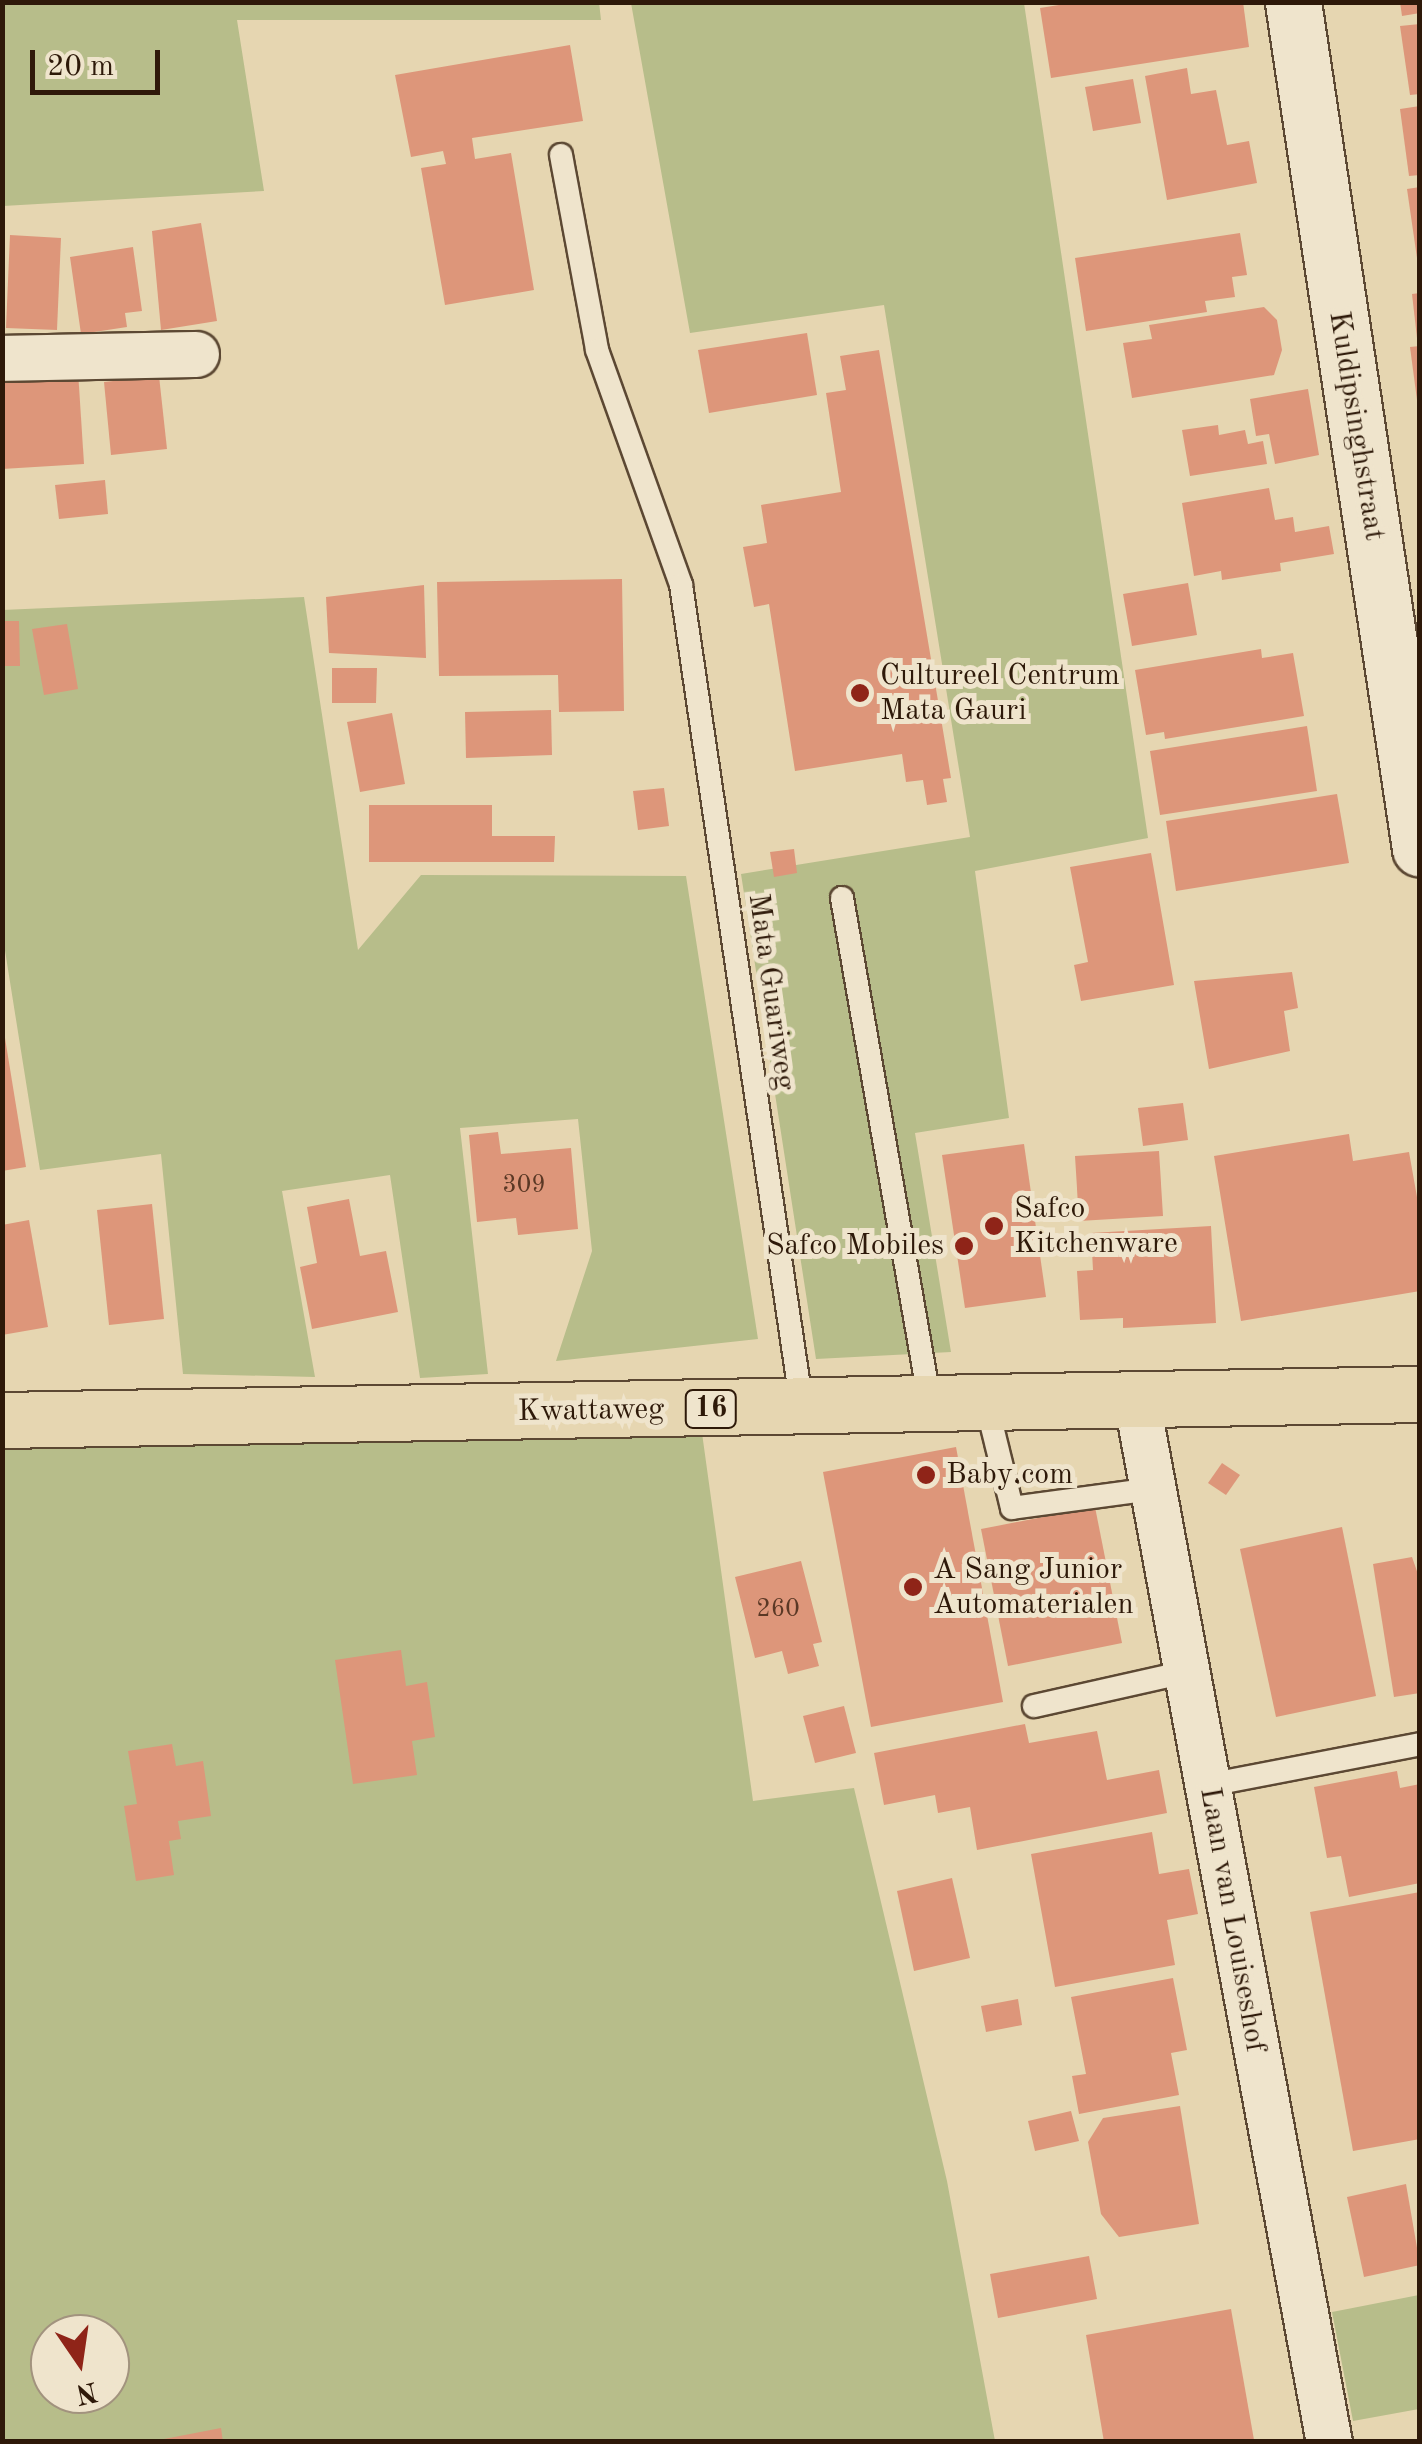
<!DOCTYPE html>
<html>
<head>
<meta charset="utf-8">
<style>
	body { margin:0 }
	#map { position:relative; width:1422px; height:2444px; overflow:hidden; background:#e6d6b1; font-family:"Old Standard TT",serif }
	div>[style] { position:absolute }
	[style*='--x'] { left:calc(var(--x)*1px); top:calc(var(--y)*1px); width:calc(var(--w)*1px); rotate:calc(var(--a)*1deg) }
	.green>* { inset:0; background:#b7bd8a }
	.building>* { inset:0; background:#dd967a }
	.roads { filter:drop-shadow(2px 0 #5c4833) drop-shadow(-2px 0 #5c4833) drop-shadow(0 2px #5c4833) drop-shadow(0 -2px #5c4833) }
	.lane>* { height:22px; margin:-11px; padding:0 11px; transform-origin:11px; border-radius:11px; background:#efe4cc }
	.street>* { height:45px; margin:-22.5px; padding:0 22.5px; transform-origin:22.5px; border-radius:22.5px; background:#efe4cc }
	.secondary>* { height:55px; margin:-27.5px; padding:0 27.5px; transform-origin:27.5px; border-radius:27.5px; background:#efe4cc }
	.primary>* { height:55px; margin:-27.5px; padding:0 27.5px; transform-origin:27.5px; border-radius:27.5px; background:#e6d6b1 }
	.dots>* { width:28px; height:28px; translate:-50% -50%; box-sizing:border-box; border:5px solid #efe4cc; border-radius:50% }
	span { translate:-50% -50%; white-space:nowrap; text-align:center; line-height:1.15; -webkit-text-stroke:10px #efe4cc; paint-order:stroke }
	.number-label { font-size:25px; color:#5a3825 }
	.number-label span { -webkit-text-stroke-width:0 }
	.shield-label span { padding:2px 8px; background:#efe4cc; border:2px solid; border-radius:8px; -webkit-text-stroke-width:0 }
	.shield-label { font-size:28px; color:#2e1909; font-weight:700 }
	.street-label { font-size:30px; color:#2e1909 }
	.poi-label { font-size:30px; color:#2e1909 }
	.left { translate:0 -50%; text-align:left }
	.right { translate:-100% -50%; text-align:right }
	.frame { position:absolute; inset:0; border:5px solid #2e1909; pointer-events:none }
	.north { position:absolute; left:30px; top:2314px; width:100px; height:100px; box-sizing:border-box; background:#efe4cc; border:2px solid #a2937e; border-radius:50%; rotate:167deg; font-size:28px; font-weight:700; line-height:40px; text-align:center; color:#2e1909 }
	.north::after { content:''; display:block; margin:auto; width:35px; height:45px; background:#8f2418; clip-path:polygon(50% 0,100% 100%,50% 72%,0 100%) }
	.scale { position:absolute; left:30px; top:50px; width:130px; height:45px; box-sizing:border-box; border:5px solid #2e1909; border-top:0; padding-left:12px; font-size:30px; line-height:35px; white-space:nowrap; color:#2e1909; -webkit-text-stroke:8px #efe4cc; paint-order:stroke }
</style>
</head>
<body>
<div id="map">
	<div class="green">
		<i style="clip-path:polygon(3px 2px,599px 2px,601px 20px,237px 20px,264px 191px,3px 206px)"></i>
		<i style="clip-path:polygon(631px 3px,1024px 3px,1148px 838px,975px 871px,1009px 1118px,915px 1133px,951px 1352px,816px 1359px,741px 874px,970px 837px,884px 305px,690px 333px)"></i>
		<i style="clip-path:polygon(304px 597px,358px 950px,421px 875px,686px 876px,758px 1339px,556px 1361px,592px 1251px,578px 1119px,460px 1128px,488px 1374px,420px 1378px,390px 1175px,282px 1191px,315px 1377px,183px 1374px,161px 1154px,40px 1170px,3px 938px,2px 610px)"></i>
		<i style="clip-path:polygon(evenodd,702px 1433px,753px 1801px,854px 1788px,947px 2181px,995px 2441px,3px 2441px,2px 1440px,702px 1433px,50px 2334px,110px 2334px,110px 2394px,50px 2394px,50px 2334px)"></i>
		<i style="clip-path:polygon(1419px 2295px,1419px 2409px,1353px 2421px,1332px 2312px)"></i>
	</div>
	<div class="building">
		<i style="clip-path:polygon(1078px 2px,1243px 2px,1249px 47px,1051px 78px,1040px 8px)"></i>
		<i style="clip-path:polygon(1400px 2px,1420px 2px,1420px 13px,1402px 16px)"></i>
		<i style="clip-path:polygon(1420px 24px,1420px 94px,1410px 95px,1400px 26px)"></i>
		<i style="clip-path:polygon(570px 45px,583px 121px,472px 138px,475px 159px,511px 153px,534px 290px,445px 305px,421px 168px,446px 164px,443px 151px,411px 157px,395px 75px)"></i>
		<i style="clip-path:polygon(1187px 68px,1191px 94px,1216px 90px,1227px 145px,1249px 141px,1257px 183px,1167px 200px,1145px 76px)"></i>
		<i style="clip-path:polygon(1133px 79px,1141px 123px,1093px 131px,1085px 87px)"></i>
		<i style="clip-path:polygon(1420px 106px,1420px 175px,1409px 176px,1400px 109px)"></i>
		<i style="clip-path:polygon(1420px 187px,1420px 258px,1417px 258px,1407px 189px)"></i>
		<i style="clip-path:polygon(201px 223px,217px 321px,161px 330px,152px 231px)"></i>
		<i style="clip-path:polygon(1240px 233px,1247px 275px,1232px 277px,1235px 297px,1205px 301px,1207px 312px,1086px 331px,1075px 258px)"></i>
		<i style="clip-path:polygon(10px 235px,61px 238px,57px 330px,6px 328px)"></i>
		<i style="clip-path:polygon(133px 247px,142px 311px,125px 313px,127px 327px,81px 334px,70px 257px)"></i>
		<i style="clip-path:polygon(1420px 293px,1420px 338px,1417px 338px,1412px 294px)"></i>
		<i style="clip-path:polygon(1264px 307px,1277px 320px,1282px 350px,1274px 375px,1132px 398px,1123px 343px,1152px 339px,1149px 325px)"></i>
		<i style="clip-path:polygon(807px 333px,817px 395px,709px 413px,698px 350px)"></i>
		<i style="clip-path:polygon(1420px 346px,1420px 399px,1417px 400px,1410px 347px)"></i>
		<i style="clip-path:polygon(879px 350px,951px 778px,943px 779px,947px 802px,927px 805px,923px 780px,906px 782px,902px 754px,795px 771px,769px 604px,754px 607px,743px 547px,767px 543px,761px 505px,841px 492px,826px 393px,846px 390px,840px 356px)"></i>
		<i style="clip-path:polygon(78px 371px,84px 464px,2px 469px,2px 375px)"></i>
		<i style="clip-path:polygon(159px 376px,167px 449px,111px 455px,104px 382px)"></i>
		<i style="clip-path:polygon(1308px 389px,1319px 455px,1275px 464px,1269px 434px,1256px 436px,1250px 399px)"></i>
		<i style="clip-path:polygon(1218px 425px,1219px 435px,1245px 430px,1248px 444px,1263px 441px,1267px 464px,1190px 476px,1182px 430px)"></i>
		<i style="clip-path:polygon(105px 480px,108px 514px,59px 519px,55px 485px)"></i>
		<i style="clip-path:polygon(1269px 488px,1275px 520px,1293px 517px,1295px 532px,1329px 526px,1334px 554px,1280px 563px,1281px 571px,1222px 580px,1221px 571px,1194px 576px,1182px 503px)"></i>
		<i style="clip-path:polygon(622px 579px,624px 711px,559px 712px,558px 675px,439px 676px,437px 582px)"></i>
		<i style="clip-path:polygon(1188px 583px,1197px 635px,1132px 646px,1123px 594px)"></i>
		<i style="clip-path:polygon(424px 585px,426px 658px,329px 653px,326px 597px)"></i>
		<i style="clip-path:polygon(2px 621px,19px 621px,20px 666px,2px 666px)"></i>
		<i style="clip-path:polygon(67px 624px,78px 689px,44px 695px,32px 629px)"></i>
		<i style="clip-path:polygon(1261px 649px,1262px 658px,1293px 653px,1304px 716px,1165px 739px,1164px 732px,1146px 735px,1135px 670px)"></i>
		<i style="clip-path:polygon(332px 668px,377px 668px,376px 703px,332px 703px)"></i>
		<i style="clip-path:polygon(551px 710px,552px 755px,466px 758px,465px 712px)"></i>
		<i style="clip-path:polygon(392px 713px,405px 784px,360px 792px,347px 722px)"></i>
		<i style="clip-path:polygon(1307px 726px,1317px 791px,1160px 815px,1150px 751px)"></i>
		<i style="clip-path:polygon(664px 788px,669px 826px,638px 830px,633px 791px)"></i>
		<i style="clip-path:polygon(1337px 794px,1349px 863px,1176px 891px,1166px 821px)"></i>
		<i style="clip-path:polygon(369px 805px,492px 805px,492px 836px,555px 836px,554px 862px,369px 862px)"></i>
		<i style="clip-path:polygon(794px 849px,797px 873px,774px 877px,770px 852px)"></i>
		<i style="clip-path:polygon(1151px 853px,1174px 985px,1081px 1001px,1074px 965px,1088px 962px,1070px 867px)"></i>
		<i style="clip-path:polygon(1292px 972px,1298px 1008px,1284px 1011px,1290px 1051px,1209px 1069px,1194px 981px)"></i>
		<i style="clip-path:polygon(5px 1038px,26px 1167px,2px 1171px,2px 1039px)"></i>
		<i style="clip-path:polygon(1183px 1103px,1188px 1140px,1143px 1146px,1138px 1108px)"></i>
		<i style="clip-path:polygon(498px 1132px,501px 1154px,571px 1148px,578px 1229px,518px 1235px,516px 1218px,477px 1222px,469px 1135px)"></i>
		<i style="clip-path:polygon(1349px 1134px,1353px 1161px,1409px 1152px,1420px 1214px,1420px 1291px,1241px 1321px,1214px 1156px)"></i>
		<i style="clip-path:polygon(1024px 1144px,1046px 1297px,965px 1308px,942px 1155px)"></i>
		<i style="clip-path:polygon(1159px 1151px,1163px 1216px,1079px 1221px,1075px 1156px)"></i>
		<i style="clip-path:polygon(349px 1199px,360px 1256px,386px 1251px,398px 1312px,312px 1329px,300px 1267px,317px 1263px,307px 1207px)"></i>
		<i style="clip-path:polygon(152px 1204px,164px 1319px,109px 1325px,97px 1210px)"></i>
		<i style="clip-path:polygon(29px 1220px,48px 1327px,2px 1335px,2px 1225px)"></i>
		<i style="clip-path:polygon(1211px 1226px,1216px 1323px,1123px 1328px,1123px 1318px,1080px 1320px,1077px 1271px,1093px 1270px,1091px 1233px)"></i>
		<i style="clip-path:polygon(956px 1447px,1003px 1702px,871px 1727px,823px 1472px)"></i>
		<i style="clip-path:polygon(1222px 1463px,1240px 1475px,1226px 1495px,1208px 1483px)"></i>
		<i style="clip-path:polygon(1095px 1507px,1122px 1643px,1008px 1666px,981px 1529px)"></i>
		<i style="clip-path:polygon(1342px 1527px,1376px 1696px,1276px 1717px,1240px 1549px)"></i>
		<i style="clip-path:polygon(1412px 1557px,1420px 1580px,1420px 1693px,1394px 1697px,1373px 1564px)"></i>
		<i style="clip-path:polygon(801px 1561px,822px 1642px,813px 1644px,819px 1666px,788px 1674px,782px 1651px,755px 1658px,735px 1577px)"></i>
		<i style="clip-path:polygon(401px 1650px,406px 1686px,427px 1682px,435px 1737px,412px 1741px,417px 1775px,353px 1784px,335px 1660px)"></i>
		<i style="clip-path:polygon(844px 1706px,856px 1753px,815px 1763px,803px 1716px)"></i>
		<i style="clip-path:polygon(1025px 1724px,1029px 1743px,1097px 1731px,1107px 1780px,1159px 1770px,1167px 1813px,977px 1850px,970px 1807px,938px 1813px,935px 1795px,884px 1805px,874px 1753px)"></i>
		<i style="clip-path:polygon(172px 1744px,176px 1766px,203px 1761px,211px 1816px,178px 1821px,181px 1839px,169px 1841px,174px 1875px,136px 1881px,124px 1806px,137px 1804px,128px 1751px)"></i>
		<i style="clip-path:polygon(1397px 1771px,1400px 1788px,1420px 1784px,1420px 1883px,1349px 1897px,1341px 1856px,1327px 1858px,1314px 1787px)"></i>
		<i style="clip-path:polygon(1152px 1832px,1159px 1874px,1189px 1869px,1198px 1914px,1167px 1920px,1175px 1965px,1055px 1987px,1031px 1854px)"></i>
		<i style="clip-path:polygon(952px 1878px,970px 1958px,914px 1971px,897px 1891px)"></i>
		<i style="clip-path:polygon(1420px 1892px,1420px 2139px,1353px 2151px,1310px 1912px)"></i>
		<i style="clip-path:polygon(1173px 1978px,1187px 2050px,1171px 2053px,1179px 2095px,1079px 2114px,1072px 2076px,1086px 2074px,1071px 1997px)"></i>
		<i style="clip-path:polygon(1018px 1999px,1022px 2025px,986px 2032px,981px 2006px)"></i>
		<i style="clip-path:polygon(1180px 2106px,1199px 2224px,1119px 2237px,1101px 2214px,1088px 2142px,1103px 2118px)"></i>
		<i style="clip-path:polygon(1071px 2111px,1079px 2141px,1035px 2151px,1028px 2121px)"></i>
		<i style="clip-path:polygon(1406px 2184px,1420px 2265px,1364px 2277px,1347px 2197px)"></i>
		<i style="clip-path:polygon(1089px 2256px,1097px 2299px,998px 2318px,990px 2274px)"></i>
		<i style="clip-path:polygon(1231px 2309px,1254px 2440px,1104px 2442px,1086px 2335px)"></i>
		<i style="clip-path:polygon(221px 2428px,223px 2442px,159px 2442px,159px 2440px)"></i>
	</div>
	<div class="roads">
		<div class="lane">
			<i style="--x:561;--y:155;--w:198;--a:79.5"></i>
			<i style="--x:597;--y:350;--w:250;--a:70.3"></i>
			<i style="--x:681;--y:585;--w:831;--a:81.63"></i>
			<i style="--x:842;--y:898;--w:513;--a:80.12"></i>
			<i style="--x:986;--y:1402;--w:109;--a:76.2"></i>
			<i style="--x:1012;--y:1508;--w:141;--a:-7.7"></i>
			<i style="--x:1034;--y:1706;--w:156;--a:-12.6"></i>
			<i style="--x:1208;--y:1785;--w:216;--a:-10.9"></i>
		</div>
		<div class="street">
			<i style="--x:2;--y:358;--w:194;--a:-1.2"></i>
			<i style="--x:1136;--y:1398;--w:1062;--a:79.53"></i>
		</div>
		<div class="secondary">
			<i style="--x:1293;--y:2;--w:856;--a:81.47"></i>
		</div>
		<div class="primary">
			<i style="--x:2;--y:1420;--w:1418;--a:-1.05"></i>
		</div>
	</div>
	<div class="dots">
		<i style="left:860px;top:693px;background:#8f2418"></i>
		<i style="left:994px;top:1226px;background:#8f2418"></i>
		<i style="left:964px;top:1246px;background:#8f2418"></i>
		<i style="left:926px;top:1475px;background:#8f2418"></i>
		<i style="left:913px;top:1587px;background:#8f2418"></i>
	</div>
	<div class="number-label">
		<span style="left:524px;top:1186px">309</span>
		<span style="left:778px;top:1610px">260</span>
	</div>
	<div class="shield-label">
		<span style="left:711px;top:1409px">16</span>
	</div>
	<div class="street-label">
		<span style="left:1356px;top:426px;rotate:81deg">Kuldipsinghstraat</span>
		<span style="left:771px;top:992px;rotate:82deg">Mata Guariweg</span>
		<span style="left:591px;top:1411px;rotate:-1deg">Kwattaweg</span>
		<span style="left:1232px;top:1920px;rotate:80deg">Laan van Louiseshof</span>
	</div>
	<div class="poi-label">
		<span class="left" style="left:880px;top:693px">Cultureel Centrum<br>Mata Gauri</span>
		<span class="left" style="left:1014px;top:1226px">Safco<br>Kitchenware</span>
		<span class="right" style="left:944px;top:1246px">Safco Mobiles</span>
		<span class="left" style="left:946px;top:1475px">Baby.com</span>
		<span class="left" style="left:933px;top:1587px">A Sang Junior<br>Automaterialen</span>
	</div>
	<div class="frame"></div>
	<div class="north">N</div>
	<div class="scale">20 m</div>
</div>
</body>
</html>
